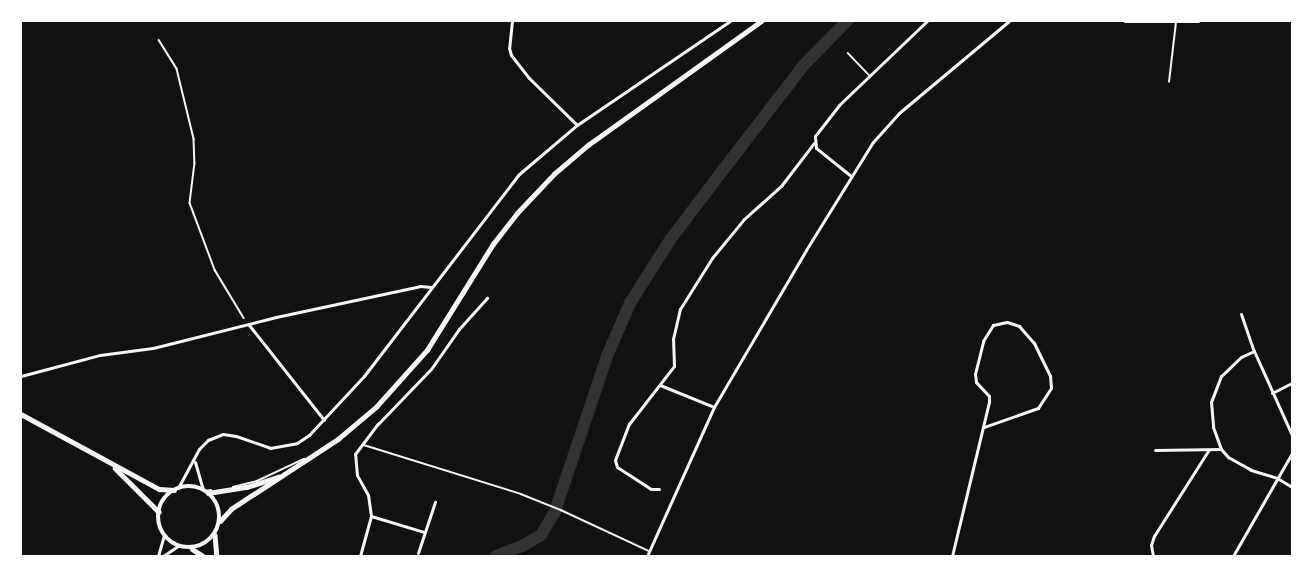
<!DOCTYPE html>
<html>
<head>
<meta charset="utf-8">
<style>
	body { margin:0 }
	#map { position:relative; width:1313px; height:577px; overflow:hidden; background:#111; font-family:"Nunito Sans",sans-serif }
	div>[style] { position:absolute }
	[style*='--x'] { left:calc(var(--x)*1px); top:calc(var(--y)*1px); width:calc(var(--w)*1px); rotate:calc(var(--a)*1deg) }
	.river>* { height:12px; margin:-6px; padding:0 6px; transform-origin:6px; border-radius:6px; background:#333 }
	.path>* { height:1.5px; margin:-0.75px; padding:0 0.75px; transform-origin:0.75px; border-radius:0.75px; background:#f5f5f5 }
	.service>* { height:1.5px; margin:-0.75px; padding:0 0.75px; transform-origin:0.75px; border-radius:0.75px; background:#f5f5f5 }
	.minor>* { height:3px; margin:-1.5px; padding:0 1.5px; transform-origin:1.5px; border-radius:1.5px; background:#f5f5f5 }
	.secondary>* { height:4.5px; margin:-2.25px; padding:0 2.25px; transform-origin:2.25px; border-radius:2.25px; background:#f5f5f5 }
	.secondary>.ring { margin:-2.25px; padding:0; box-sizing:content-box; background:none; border:4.5px solid #f5f5f5; border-radius:50% }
	span { translate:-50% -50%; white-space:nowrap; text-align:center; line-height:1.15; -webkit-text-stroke:6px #fff; paint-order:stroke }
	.frame { position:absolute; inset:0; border:22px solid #fff; pointer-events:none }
</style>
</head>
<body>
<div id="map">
	<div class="river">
		<i style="--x:557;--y:505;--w:157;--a:-71.4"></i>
		<i style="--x:607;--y:356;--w:58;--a:-66.5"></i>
		<i style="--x:630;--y:303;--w:75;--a:-57.6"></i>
		<i style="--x:670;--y:240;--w:88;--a:-52.9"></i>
		<i style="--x:723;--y:170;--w:133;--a:-52.4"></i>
		<i style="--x:804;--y:65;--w:62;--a:-45.7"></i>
		<i style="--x:496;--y:556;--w:28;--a:-21"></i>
		<i style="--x:522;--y:546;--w:22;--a:-30"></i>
		<i style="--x:541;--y:535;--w:29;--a:-59"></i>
	</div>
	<div class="path">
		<i style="--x:159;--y:40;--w:34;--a:58"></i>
		<i style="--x:177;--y:69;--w:72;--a:76.3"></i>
		<i style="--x:194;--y:139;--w:24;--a:88"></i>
		<i style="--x:195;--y:163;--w:40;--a:97.1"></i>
		<i style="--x:190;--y:203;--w:72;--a:69.5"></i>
		<i style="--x:215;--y:270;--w:56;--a:58.9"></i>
	</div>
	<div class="service">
		<i style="--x:848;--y:53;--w:30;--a:46"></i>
		<i style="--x:1169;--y:82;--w:60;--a:-83.3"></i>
		<i style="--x:364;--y:445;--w:164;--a:17.3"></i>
		<i style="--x:521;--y:494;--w:43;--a:21.8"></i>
		<i style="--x:561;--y:510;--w:97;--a:25"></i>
		<i style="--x:233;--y:487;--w:25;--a:-14"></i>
		<i style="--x:257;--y:481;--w:52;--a:-25.1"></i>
		<i style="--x:205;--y:491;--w:6;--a:-9"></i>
	</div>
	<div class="minor">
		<i style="--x:512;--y:21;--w:27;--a:96"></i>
		<i style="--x:509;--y:48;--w:7;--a:74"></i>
		<i style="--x:511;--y:55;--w:29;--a:52"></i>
		<i style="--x:529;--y:78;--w:67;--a:44.4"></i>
		<i style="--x:1125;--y:21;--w:73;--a:0"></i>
		<i style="--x:851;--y:176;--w:45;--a:-141.3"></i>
		<i style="--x:816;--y:148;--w:12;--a:-95"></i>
		<i style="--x:815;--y:136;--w:39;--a:-52"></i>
		<i style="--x:839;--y:105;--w:122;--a:-43.7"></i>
		<i style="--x:1241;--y:314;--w:39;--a:71"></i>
		<i style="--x:1254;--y:351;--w:92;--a:65.7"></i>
		<i style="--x:249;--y:325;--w:121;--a:51.7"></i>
		<i style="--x:1254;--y:351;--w:14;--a:155"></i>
		<i style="--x:1241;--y:357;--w:28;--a:136"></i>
		<i style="--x:1221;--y:376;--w:28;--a:111"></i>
		<i style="--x:1211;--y:402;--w:25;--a:85"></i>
		<i style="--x:1213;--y:427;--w:23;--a:70"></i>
		<i style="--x:1221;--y:449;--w:11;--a:49"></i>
		<i style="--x:1228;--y:457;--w:26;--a:29"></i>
		<i style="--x:1251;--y:470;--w:27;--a:17"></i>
		<i style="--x:1277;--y:478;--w:17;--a:31"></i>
		<i style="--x:21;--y:376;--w:82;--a:-14.9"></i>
		<i style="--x:100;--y:355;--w:53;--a:-7.5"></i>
		<i style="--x:153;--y:348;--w:127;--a:-14.1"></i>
		<i style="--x:276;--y:317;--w:147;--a:-12.1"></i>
		<i style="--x:420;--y:286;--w:11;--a:5"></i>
		<i style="--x:660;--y:385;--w:58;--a:22.2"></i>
		<i style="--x:1272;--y:393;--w:22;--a:-27"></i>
		<i style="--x:1155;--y:450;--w:66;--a:-0.9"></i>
		<i style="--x:195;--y:462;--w:29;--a:74"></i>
		<i style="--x:178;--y:488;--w:44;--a:-61.7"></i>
		<i style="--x:199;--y:449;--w:13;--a:-45"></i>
		<i style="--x:208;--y:440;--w:16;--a:-22"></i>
		<i style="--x:223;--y:434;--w:13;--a:9"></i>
		<i style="--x:236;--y:436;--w:36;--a:19"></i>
		<i style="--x:270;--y:448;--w:27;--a:-10"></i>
		<i style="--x:297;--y:443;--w:14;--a:-34"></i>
		<i style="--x:309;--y:435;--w:81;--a:-47"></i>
		<i style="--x:364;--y:376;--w:253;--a:-52.5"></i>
		<i style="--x:518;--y:175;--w:77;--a:-40.3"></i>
		<i style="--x:577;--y:125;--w:185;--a:-34.2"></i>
		<i style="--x:659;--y:489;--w:8;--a:180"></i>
		<i style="--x:651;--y:489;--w:40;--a:-147.1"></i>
		<i style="--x:617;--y:467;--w:7;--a:-106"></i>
		<i style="--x:615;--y:460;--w:39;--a:-69"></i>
		<i style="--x:629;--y:424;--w:73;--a:-52.2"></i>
		<i style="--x:674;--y:366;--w:27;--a:-92"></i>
		<i style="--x:673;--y:339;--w:31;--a:-77"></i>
		<i style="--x:680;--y:309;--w:60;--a:-57.9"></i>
		<i style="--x:712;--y:258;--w:50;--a:-50.6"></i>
		<i style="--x:744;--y:219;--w:50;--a:-41.7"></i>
		<i style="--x:781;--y:186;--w:54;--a:-52.5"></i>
		<i style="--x:371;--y:516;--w:55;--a:16.8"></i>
		<i style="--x:418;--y:553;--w:54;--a:-71.6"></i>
		<i style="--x:158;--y:556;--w:22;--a:-74"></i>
		<i style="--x:163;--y:556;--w:18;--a:-34"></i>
		<i style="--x:360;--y:556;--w:41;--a:-74.6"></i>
		<i style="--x:371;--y:516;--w:21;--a:-98"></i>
		<i style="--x:368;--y:495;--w:23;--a:-119"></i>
		<i style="--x:357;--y:475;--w:21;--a:-95"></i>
		<i style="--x:355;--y:454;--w:38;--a:-53"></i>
		<i style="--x:378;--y:424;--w:76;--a:-46.1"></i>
		<i style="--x:431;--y:369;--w:49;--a:-55"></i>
		<i style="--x:459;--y:329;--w:42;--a:-47.9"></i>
		<i style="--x:647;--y:556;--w:163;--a:-65.8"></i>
		<i style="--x:714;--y:407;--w:182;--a:-59.6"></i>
		<i style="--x:806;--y:250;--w:127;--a:-58.2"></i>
		<i style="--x:873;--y:142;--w:39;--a:-48"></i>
		<i style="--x:899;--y:113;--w:143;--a:-39.9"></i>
		<i style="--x:952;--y:556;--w:158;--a:-76.5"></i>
		<i style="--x:989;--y:402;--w:6;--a:-90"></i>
		<i style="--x:989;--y:396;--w:19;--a:-133"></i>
		<i style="--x:976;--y:382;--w:8;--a:-97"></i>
		<i style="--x:975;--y:374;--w:34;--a:-76"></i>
		<i style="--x:983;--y:341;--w:19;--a:-58"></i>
		<i style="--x:993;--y:325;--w:14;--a:-12"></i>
		<i style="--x:1007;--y:322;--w:13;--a:18"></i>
		<i style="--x:1019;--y:326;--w:23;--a:49"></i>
		<i style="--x:1034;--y:343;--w:37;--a:64"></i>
		<i style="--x:1050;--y:376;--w:12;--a:85"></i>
		<i style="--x:1051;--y:388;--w:24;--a:123"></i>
		<i style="--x:1038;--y:408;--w:57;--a:160.6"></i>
		<i style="--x:1153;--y:556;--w:11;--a:-100"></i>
		<i style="--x:1151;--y:545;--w:9;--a:-72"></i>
		<i style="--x:1154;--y:536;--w:101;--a:-57.6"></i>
		<i style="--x:1233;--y:556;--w:119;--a:-60.2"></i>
	</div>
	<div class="secondary">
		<i style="--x:21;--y:414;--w:157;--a:28.5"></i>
		<i style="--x:159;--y:489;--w:15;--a:4"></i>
		<i style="--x:115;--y:468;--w:62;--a:45"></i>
		<i class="ring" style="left:158px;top:486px;width:57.5px;height:57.5px"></i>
		<i style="--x:208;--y:493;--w:39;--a:-9"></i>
		<i style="--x:247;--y:487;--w:33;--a:-18"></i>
		<i style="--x:220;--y:521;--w:16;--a:-47"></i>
		<i style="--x:231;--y:509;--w:128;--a:-33.2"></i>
		<i style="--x:338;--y:439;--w:50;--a:-40.1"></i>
		<i style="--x:376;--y:407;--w:76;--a:-48.2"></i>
		<i style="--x:427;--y:350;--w:125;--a:-58.1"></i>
		<i style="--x:493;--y:244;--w:39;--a:-52"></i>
		<i style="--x:517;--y:213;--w:54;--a:-46.5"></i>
		<i style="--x:554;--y:174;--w:45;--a:-40.5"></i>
		<i style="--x:588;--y:145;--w:213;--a:-35.6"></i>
		<i style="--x:215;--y:535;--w:21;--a:85"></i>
		<i style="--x:192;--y:549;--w:13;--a:32"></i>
	</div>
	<div class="frame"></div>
</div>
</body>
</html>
